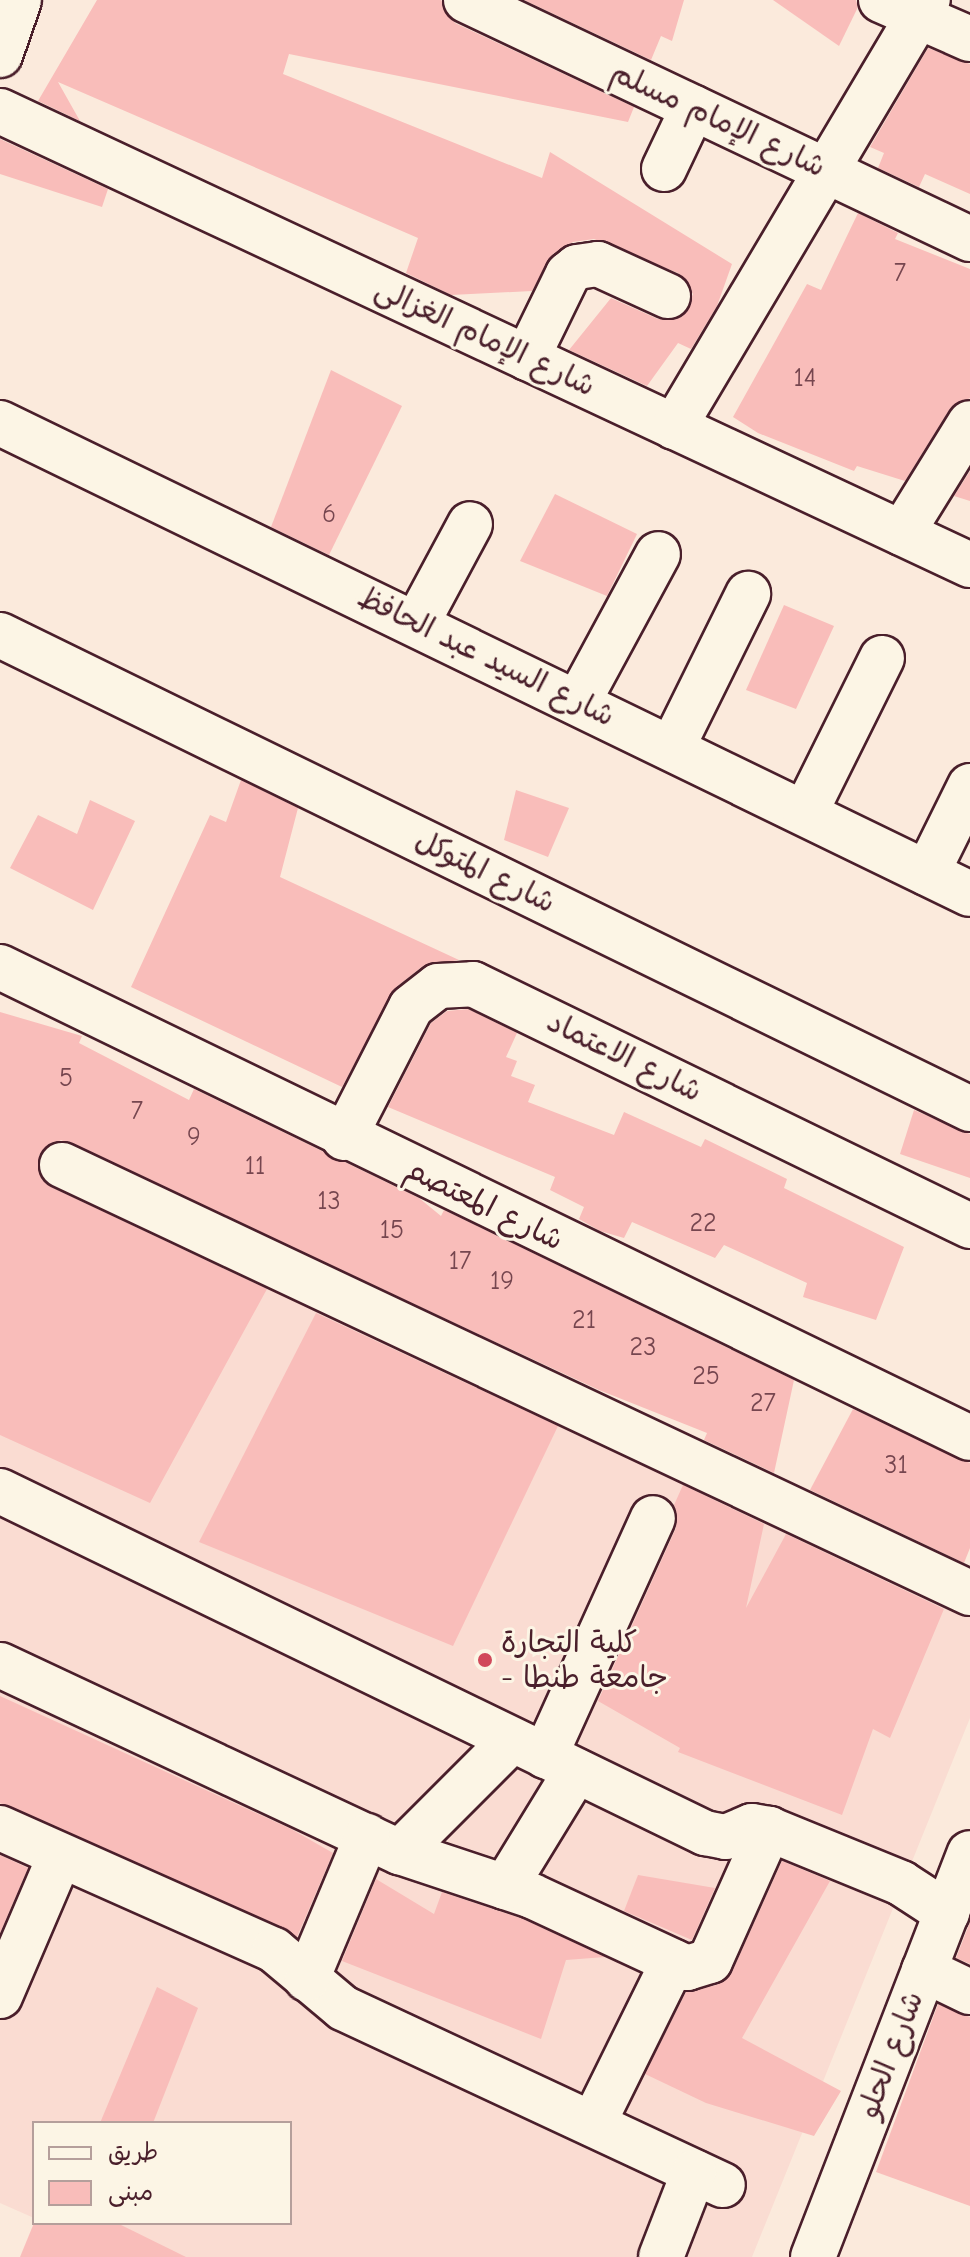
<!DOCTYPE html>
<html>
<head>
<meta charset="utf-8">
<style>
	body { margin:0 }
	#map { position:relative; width:970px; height:2257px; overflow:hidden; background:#fbeadc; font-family:"Comic Neue","Playpen Sans Arabic",sans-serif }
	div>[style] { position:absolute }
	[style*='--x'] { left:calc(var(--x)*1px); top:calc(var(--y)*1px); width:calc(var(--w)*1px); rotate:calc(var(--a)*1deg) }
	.built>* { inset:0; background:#fadcd2 }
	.building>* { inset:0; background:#f9bdba }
	.roads { filter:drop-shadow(2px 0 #4a1f2b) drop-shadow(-2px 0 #4a1f2b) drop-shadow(0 2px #4a1f2b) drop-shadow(0 -2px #4a1f2b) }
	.minor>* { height:44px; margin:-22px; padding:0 22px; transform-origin:22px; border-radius:22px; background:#fcf5e5 }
	.dots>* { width:22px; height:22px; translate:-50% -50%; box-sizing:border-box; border:4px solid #fcf5e5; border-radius:50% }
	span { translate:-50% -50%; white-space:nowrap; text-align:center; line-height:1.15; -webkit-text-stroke:6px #fcf5e5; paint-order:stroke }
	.number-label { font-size:26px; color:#76464f }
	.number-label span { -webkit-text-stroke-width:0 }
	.street-label { font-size:30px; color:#4a1f2b }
	.poi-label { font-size:30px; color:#4a1f2b }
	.left { translate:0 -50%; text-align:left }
	.legend { position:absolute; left:32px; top:2121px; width:260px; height:104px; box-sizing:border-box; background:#fcf5e5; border:2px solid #b59f9b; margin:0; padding:10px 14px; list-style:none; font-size:24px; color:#4a1f2b }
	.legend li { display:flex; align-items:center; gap:16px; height:40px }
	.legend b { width:40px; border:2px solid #b59f9b }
</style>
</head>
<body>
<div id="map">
	<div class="built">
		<i style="clip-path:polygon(0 1155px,970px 1602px,970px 1718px,752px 2257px,124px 2257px,46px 2223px,290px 2223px,290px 2123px,34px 2123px,34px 2218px,0 2203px)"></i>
	</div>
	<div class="building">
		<i style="clip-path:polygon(97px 0,441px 0,455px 23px,634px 107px,628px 122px,289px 54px,283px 74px,542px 178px,550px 152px,732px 264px,717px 306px,691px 349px,678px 343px,647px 386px,569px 350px,611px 298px,658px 319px,682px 317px,693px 294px,678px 273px,594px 239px,573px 242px,553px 254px,532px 291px,451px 295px,406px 273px,418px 238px,58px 82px,80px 121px,38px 101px)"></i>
		<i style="clip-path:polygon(524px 0,684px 0,672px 41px,661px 36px,651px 60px)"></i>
		<i style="clip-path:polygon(773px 0,856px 0,858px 7px,839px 46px)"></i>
		<i style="clip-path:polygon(928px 48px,970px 64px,970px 194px,925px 174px,919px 187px,878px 168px,884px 153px,870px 147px)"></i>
		<i style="clip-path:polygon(0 139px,108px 189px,102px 207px,0 174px)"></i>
		<i style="clip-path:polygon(858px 213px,898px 233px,895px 239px,970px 269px,970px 398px,949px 410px,905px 481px,857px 466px,854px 471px,758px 433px,733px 417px,807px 284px,821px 290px)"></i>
		<i style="clip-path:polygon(331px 370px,402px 406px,329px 555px,271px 527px)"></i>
		<i style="clip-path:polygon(970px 471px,970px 501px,954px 496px)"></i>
		<i style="clip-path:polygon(555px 494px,637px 534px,607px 596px,520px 561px)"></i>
		<i style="clip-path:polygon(784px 605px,834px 626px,796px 709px,746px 690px)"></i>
		<i style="clip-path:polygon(241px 780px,298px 808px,280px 877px,459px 960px,423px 966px,395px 988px,342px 1087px,131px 987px,210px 815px,226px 822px)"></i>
		<i style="clip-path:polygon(516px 790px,569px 808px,548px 857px,504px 840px)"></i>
		<i style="clip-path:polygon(90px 800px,135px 821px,93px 910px,10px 868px,38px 815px,77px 834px)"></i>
		<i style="clip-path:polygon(468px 1009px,517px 1033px,506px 1057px,517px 1061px,511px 1076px,535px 1085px,528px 1102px,614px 1135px,624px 1112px,701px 1147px,705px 1139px,787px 1179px,784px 1188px,904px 1247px,876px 1320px,803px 1297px,807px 1283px,724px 1245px,715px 1258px,632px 1222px,624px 1238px,600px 1231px,579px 1219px,584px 1207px,550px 1190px,555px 1177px,388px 1107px,431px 1023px,447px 1011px)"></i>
		<i style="clip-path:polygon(0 1012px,82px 1036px,79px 1043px,189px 1100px,194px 1089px,419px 1198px,441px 1216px,444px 1210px,794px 1380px,774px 1473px,704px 1440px,707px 1433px,599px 1390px,61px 1140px,39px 1155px,41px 1179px,51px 1187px,267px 1289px,150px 1503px,0 1435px)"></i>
		<i style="clip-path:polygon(914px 1110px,970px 1134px,970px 1178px,900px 1154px)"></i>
		<i style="clip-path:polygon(316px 1313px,558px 1426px,453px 1646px,199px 1542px)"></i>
		<i style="clip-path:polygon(853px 1409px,970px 1463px,970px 1548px,964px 1563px,810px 1490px)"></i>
		<i style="clip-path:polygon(683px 1485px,764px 1524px,746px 1608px,786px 1534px,944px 1609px,890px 1738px,873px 1729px,842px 1815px,678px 1752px,680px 1748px,598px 1701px,676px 1528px,674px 1505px)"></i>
		<i style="clip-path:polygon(0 1696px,291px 1829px,333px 1853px,297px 1937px,0 1803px)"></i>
		<i style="clip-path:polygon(0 1855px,28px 1868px,0 1933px)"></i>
		<i style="clip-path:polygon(782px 1861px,830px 1881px,742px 2038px,841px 2091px,814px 2136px,706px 2103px,645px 2074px,686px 1992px,717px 1985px,732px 1972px)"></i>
		<i style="clip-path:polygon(638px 1875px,715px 1888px,692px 1940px,624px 1911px)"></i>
		<i style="clip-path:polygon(376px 1879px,434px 1914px,442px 1892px,523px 1919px,605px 1957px,566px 1960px,541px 2039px,342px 1961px)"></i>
		<i style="clip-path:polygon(970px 1922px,970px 1964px,956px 1958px)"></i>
		<i style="clip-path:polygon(157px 1987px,198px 2008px,153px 2123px,100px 2123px)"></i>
		<i style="clip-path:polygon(938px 2004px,970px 2017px,970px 2206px,876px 2172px)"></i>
		<i style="clip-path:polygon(34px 2223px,117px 2223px,186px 2257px,20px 2257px)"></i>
	</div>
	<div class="roads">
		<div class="minor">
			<i style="--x:466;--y:0;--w:558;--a:25.37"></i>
			<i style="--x:881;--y:0;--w:97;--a:23.7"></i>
			<i style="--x:0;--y:55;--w:58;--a:-70.9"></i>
			<i style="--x:0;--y:111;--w:1071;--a:25.08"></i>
			<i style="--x:664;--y:169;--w:68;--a:-64.6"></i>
			<i style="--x:527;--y:358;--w:93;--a:-64"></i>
			<i style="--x:568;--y:274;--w:11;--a:-38"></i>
			<i style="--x:577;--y:267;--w:21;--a:-8"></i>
			<i style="--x:598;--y:264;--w:77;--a:24.6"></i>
			<i style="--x:0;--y:423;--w:1078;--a:25.9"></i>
			<i style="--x:674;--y:427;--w:497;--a:-59.3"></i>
			<i style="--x:902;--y:533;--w:129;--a:-58.3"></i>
			<i style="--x:417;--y:623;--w:112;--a:-61.8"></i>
			<i style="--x:0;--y:635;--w:1080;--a:26.04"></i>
			<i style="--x:578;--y:702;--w:168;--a:-61.6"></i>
			<i style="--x:672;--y:748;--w:172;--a:-63.7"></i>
			<i style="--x:805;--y:813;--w:173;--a:-63.6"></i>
			<i style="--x:927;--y:873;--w:97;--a:-63.7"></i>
			<i style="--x:0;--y:967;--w:1078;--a:25.9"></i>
			<i style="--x:344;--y:1138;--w:147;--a:-62.9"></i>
			<i style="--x:411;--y:1007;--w:34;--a:-38"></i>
			<i style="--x:438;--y:986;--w:35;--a:-3"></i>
			<i style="--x:473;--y:984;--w:553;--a:25.96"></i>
			<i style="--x:62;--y:1165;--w:1004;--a:25.24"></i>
			<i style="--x:0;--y:1491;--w:784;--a:25.88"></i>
			<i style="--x:705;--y:1833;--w:21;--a:11"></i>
			<i style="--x:726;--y:1837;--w:28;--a:-23"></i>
			<i style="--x:752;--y:1826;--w:17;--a:10"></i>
			<i style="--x:769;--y:1829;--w:143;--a:22.2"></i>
			<i style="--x:901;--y:1883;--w:55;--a:33.1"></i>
			<i style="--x:0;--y:1665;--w:442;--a:25.1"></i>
			<i style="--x:400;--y:1852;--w:139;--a:18.4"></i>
			<i style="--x:532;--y:1896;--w:171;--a:24.9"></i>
			<i style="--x:687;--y:1968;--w:24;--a:-17"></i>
			<i style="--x:710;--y:1961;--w:145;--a:-65.9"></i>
			<i style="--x:545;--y:1756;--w:261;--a:-65.6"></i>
			<i style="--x:0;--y:1828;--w:300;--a:24"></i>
			<i style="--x:274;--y:1950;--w:90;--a:40"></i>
			<i style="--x:343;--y:2008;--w:419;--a:25"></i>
			<i style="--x:400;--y:1852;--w:158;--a:-45"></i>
			<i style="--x:505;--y:1887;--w:136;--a:-58.5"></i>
			<i style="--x:924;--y:1970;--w:51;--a:25.6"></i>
			<i style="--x:307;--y:1979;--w:155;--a:-67.2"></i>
			<i style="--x:0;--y:1996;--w:152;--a:-66.8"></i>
			<i style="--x:593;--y:2124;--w:181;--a:-63.7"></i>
			<i style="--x:661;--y:2257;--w:91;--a:-68.8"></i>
			<i style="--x:813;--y:2257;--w:433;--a:-68.8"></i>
		</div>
	</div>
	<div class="dots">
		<i style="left:485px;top:1660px;background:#d1495b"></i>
	</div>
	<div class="number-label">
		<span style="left:900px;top:274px">7</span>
		<span style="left:805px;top:379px">14</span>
		<span style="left:329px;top:515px">6</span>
		<span style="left:66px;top:1079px">5</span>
		<span style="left:137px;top:1112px">7</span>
		<span style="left:194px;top:1138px">9</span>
		<span style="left:255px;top:1167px">11</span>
		<span style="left:329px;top:1202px">13</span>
		<span style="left:703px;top:1224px">22</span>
		<span style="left:392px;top:1231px">15</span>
		<span style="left:460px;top:1262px">17</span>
		<span style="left:502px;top:1282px">19</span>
		<span style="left:584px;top:1321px">21</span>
		<span style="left:643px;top:1348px">23</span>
		<span style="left:706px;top:1377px">25</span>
		<span style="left:763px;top:1404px">27</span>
		<span style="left:896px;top:1466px">31</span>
	</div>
	<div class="street-label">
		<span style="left:718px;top:120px;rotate:25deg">شارع الإمام مسلم</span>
		<span style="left:485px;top:338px;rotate:25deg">شارع الإمام الغزالى</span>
		<span style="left:486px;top:657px;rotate:26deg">شارع السيد عبد الحافظ</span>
		<span style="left:485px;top:872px;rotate:26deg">شارع المتوكل</span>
		<span style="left:624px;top:1057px;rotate:26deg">شارع الاعتماد</span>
		<span style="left:484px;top:1205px;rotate:26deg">شارع المعتصم</span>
		<span style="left:891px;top:2055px;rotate:-69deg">شارع الحلو</span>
	</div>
	<div class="poi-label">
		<span class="left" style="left:501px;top:1660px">كلية التجارة<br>- جامعة طنطا</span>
	</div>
	<ul class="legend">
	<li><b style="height:10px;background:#fcf5e5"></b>طريق</li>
	<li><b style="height:22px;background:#f9bdba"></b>مبنى</li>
	</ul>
</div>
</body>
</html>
